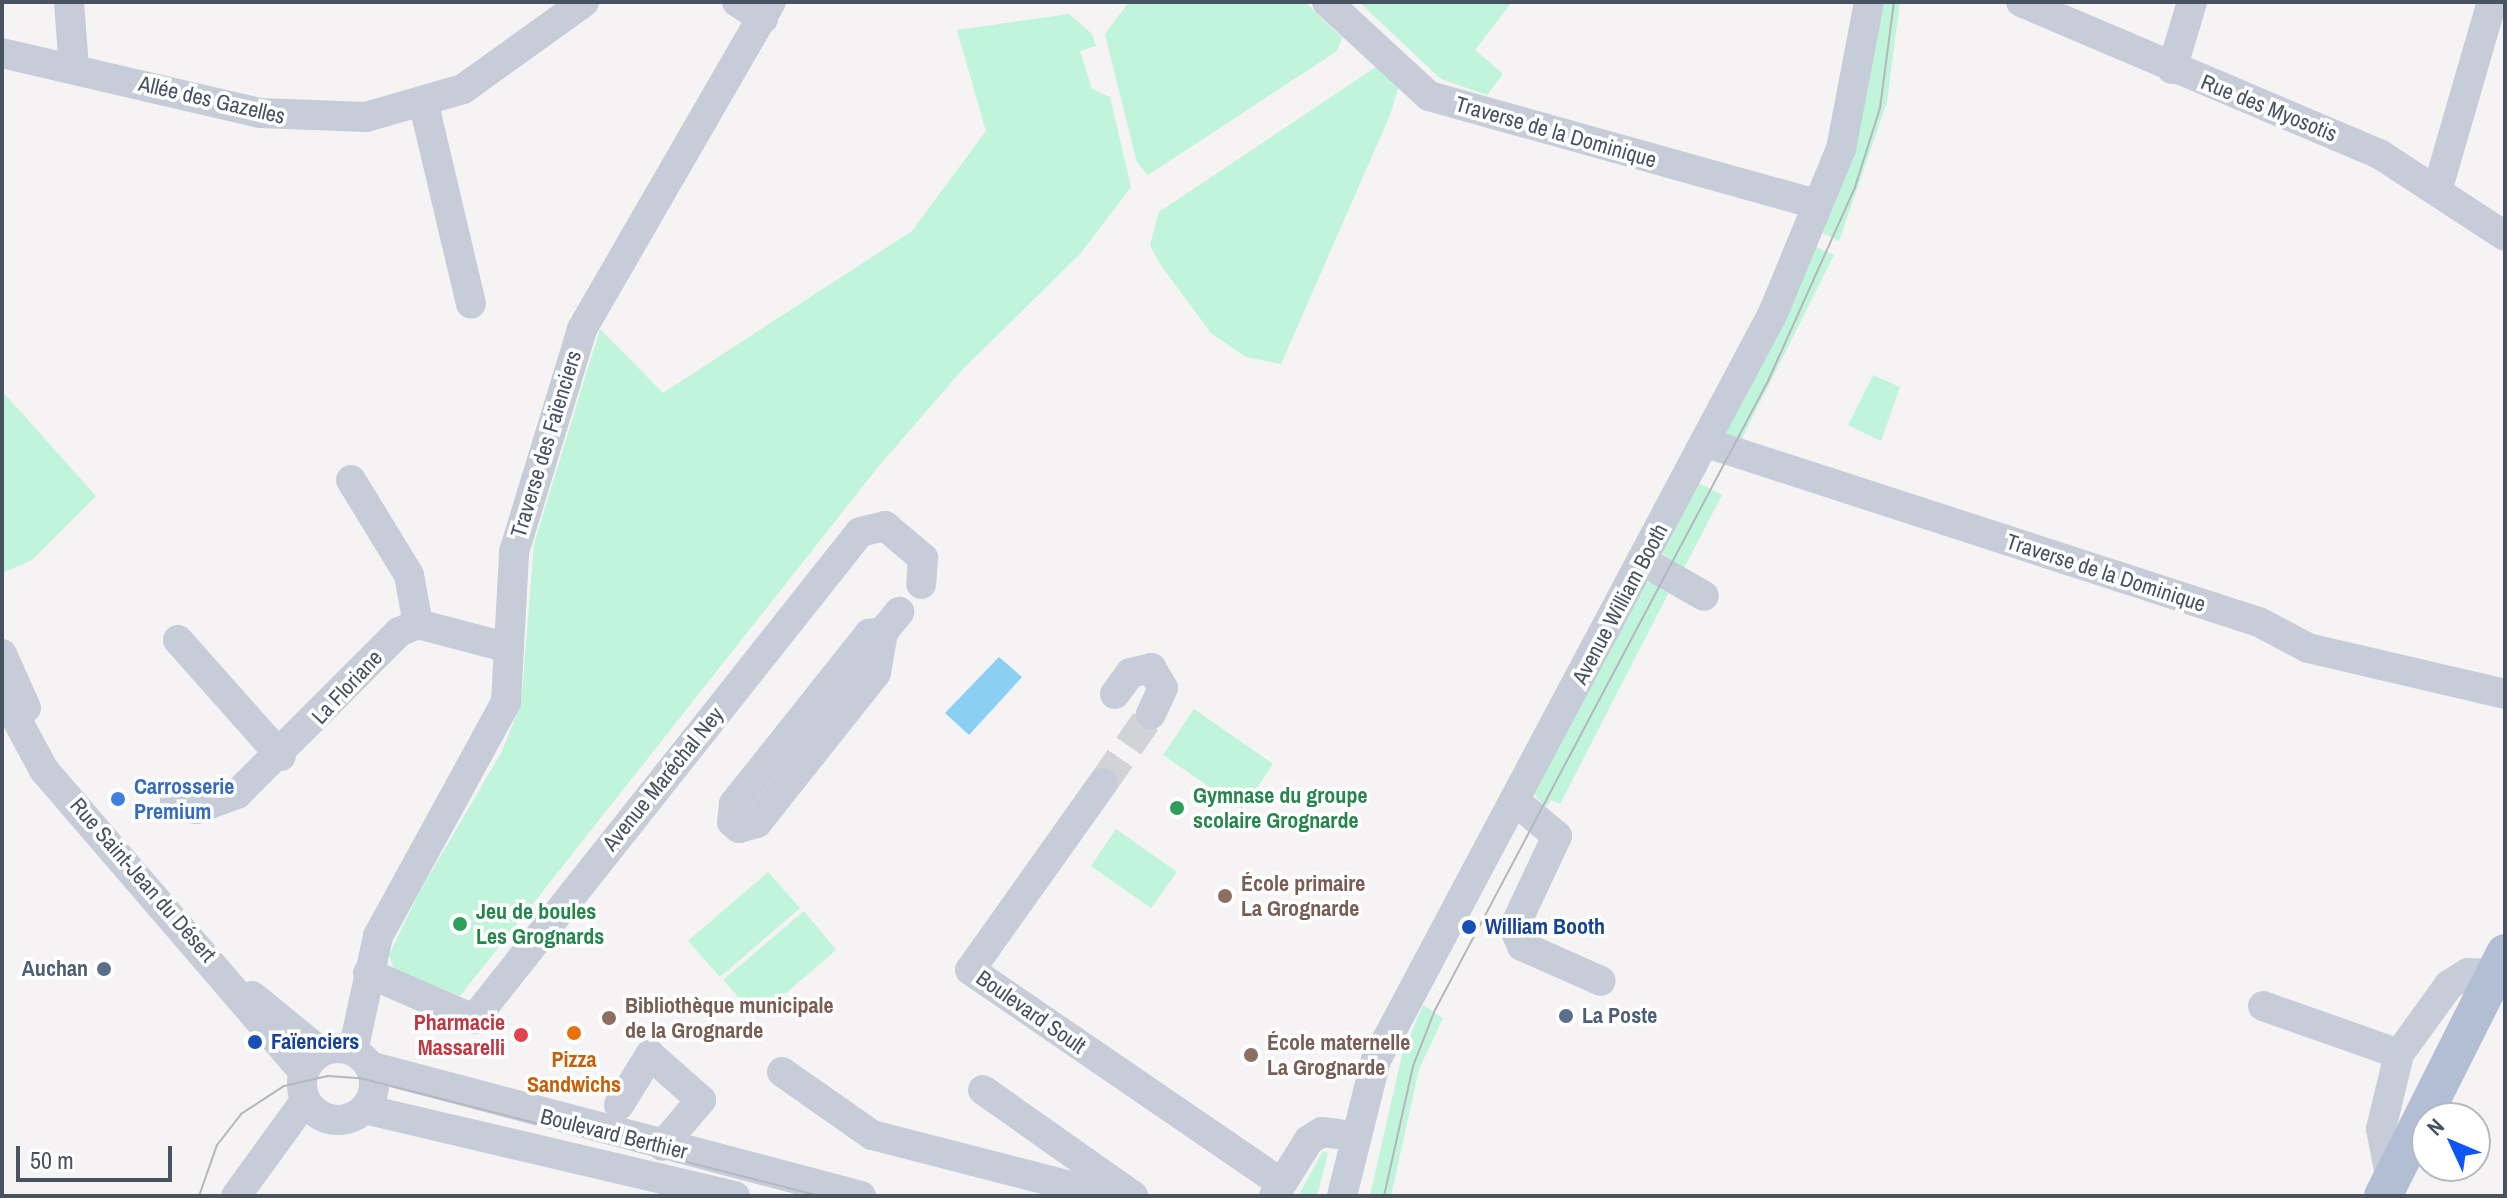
<!DOCTYPE html>
<html>
<head>
<meta charset="utf-8">
<style>
	body { margin:0 }
	#map { position:relative; width:2507px; height:1198px; overflow:hidden; background:#f5f3f3; font-family:"Archivo Narrow",sans-serif }
	div>[style] { position:absolute }
	[style*='--x'] { left:calc(var(--x)*1px); top:calc(var(--y)*1px); width:calc(var(--w)*1px); rotate:calc(var(--a)*1deg) }
	.green>* { inset:0; background:#c0f4db }
	.water>* { inset:0; background:#8ad0f4 }
	.minor-tunnel>* { height:30px; margin-top:-15px; transform-origin:0; background:repeating-linear-gradient(90deg,#d2d3d6 0 30px,transparent 0 45px) }
	.minor>* { height:30px; margin:-15px; padding:0 15px; transform-origin:15px; border-radius:15px; background:#c6cdd8 }
	.minor>.ring { margin:-15px; padding:0; box-sizing:content-box; background:none; border:30px solid #c6cdd8; border-radius:50% }
	.major>* { height:38px; margin:-19px; padding:0 19px; transform-origin:19px; border-radius:19px; background:#b1bed3 }
	.tram>* { height:2px; margin:-1px; padding:0 1px; transform-origin:1px; border-radius:1px; background:#b4b7bd }
	.dots>* { width:22px; height:22px; translate:-50% -50%; box-sizing:border-box; border:4px solid #fff; border-radius:50% }
	span { translate:-50% -50%; white-space:nowrap; text-align:center; line-height:1.15; -webkit-text-stroke:7px #fff; paint-order:stroke }
	.street-label { font-size:22px; color:#485362 }
	.shop-label { font-size:22px; color:#366cbe; font-weight:700 }
	.left { translate:0 -50%; text-align:left }
	.leisure-label { font-size:22px; color:#27864d; font-weight:700 }
	.education-label { font-size:22px; color:#785e54; font-weight:700 }
	.transit-label { font-size:22px; color:#164399; font-weight:700 }
	.service-label { font-size:22px; color:#4e5e75; font-weight:700 }
	.right { translate:-100% -50%; text-align:right }
	.health-label { font-size:22px; color:#be3a42; font-weight:700 }
	.food-label { font-size:22px; color:#c56008; font-weight:700 }
	.frame { position:absolute; inset:0; border:4px solid #485362; pointer-events:none }
	.north { position:absolute; left:2411px; top:1102px; width:80px; height:80px; box-sizing:border-box; background:#fff; border:2px solid #b6bac0; border-radius:50%; rotate:314deg; font-size:22px; font-weight:700; line-height:32px; text-align:center; color:#485362 }
	.north::after { content:''; display:block; margin:auto; width:28px; height:36px; background:#0d55f5; clip-path:polygon(50% 0,100% 100%,50% 72%,0 100%) }
	.scale { position:absolute; left:16px; top:1146px; width:156px; height:36px; box-sizing:border-box; border:4px solid #485362; border-top:0; padding-left:10px; font-size:24px; line-height:28px; white-space:nowrap; color:#485362; -webkit-text-stroke:6px #fff; paint-order:stroke }
</style>
</head>
<body>
<div id="map">
	<div class="green">
		<i style="clip-path:polygon(1129px 2px,1305px 2px,1342px 38px,1337px 51px,1148px 175px,1137px 162px,1105px 34px)"></i>
		<i style="clip-path:polygon(1359px 2px,1512px 2px,1475px 50px,1503px 74px,1487px 95px,1441px 79px)"></i>
		<i style="clip-path:polygon(1879px 2px,1900px 2px,1887px 102px,1839px 241px,1816px 230px)"></i>
		<i style="clip-path:polygon(1069px 14px,1092px 34px,1096px 46px,1080px 51px,1092px 89px,1110px 97px,1131px 187px,1080px 254px,962px 370px,878px 467px,460px 996px,394px 969px,389px 955px,419px 893px,501px 753px,521px 704px,534px 544px,600px 329px,663px 393px,912px 231px,986px 131px,957px 30px)"></i>
		<i style="clip-path:polygon(1379px 65px,1398px 88px,1390px 115px,1281px 364px,1246px 357px,1211px 333px,1160px 264px,1150px 245px,1159px 212px)"></i>
		<i style="clip-path:polygon(1810px 244px,1834px 255px,1737px 448px,1723px 428px)"></i>
		<i style="clip-path:polygon(1873px 375px,1900px 387px,1881px 441px,1848px 425px)"></i>
		<i style="clip-path:polygon(2px 391px,96px 496px,32px 560px,2px 573px)"></i>
		<i style="clip-path:polygon(1693px 480px,1722px 495px,1683px 570px,1662px 553px)"></i>
		<i style="clip-path:polygon(1646px 581px,1670px 590px,1560px 804px,1551px 800px,1546px 807px,1533px 793px)"></i>
		<i style="clip-path:polygon(1194px 709px,1273px 764px,1242px 809px,1163px 755px)"></i>
		<i style="clip-path:polygon(1116px 829px,1177px 872px,1151px 908px,1091px 866px)"></i>
		<i style="clip-path:polygon(768px 872px,800px 908px,720px 977px,688px 941px)"></i>
		<i style="clip-path:polygon(804px 911px,836px 950px,757px 1018px,723px 980px)"></i>
		<i style="clip-path:polygon(1423px 1005px,1443px 1018px,1419px 1069px,1391px 1196px,1370px 1196px,1402px 1055px)"></i>
		<i style="clip-path:polygon(1323px 1151px,1328px 1153px,1317px 1196px,1298px 1196px)"></i>
	</div>
	<div class="water">
		<i style="clip-path:polygon(999px 657px,1022px 677px,969px 735px,945px 713px)"></i>
	</div>
	<div class="minor-tunnel">
		<i style="--x:1103;--y:783;--w:84;--a:-55.2"></i>
	</div>
	<div class="minor">
		<i style="--x:69;--y:2;--w:67;--a:85.7"></i>
		<i style="--x:737;--y:2;--w:31;--a:32"></i>
		<i style="--x:1327;--y:2;--w:139;--a:42.7"></i>
		<i style="--x:1429;--y:96;--w:403;--a:15.6"></i>
		<i style="--x:2021;--y:2;--w:391;--a:23"></i>
		<i style="--x:2381;--y:155;--w:148;--a:33.2"></i>
		<i style="--x:2;--y:53;--w:265;--a:13.1"></i>
		<i style="--x:260;--y:113;--w:106;--a:2.2"></i>
		<i style="--x:366;--y:117;--w:101;--a:-16.1"></i>
		<i style="--x:463;--y:89;--w:149;--a:-35.7"></i>
		<i style="--x:2172;--y:69;--w:70;--a:-73.4"></i>
		<i style="--x:424;--y:105;--w:204;--a:76.7"></i>
		<i style="--x:2437;--y:191;--w:197;--a:-73.8"></i>
		<i style="--x:1707;--y:443;--w:580;--a:17.97"></i>
		<i style="--x:2259;--y:622;--w:55;--a:28"></i>
		<i style="--x:2308;--y:648;--w:202;--a:13.1"></i>
		<i style="--x:351;--y:480;--w:111;--a:58.6"></i>
		<i style="--x:409;--y:575;--w:50;--a:79.6"></i>
		<i style="--x:1643;--y:561;--w:70;--a:29.8"></i>
		<i style="--x:883;--y:632;--w:14;--a:172"></i>
		<i style="--x:869;--y:634;--w:217;--a:128.5"></i>
		<i style="--x:734;--y:804;--w:18;--a:96"></i>
		<i style="--x:732;--y:822;--w:9;--a:41"></i>
		<i style="--x:739;--y:828;--w:19;--a:-16"></i>
		<i style="--x:757;--y:823;--w:191;--a:-51.6"></i>
		<i style="--x:876;--y:673;--w:42;--a:-80.3"></i>
		<i style="--x:883;--y:632;--w:26;--a:-51"></i>
		<i style="--x:178;--y:640;--w:155;--a:48.4"></i>
		<i style="--x:2;--y:654;--w:59;--a:66"></i>
		<i style="--x:2;--y:692;--w:89;--a:61.7"></i>
		<i style="--x:44;--y:770;--w:397;--a:49.3"></i>
		<i style="--x:1115;--y:694;--w:26;--a:-54"></i>
		<i style="--x:1130;--y:673;--w:22;--a:-13"></i>
		<i style="--x:1151;--y:668;--w:23;--a:59"></i>
		<i style="--x:1163;--y:688;--w:29;--a:115"></i>
		<i style="--x:1103;--y:783;--w:229;--a:125.4"></i>
		<i style="--x:970;--y:970;--w:377;--a:34.4"></i>
		<i style="--x:175;--y:800;--w:23;--a:23"></i>
		<i style="--x:196;--y:809;--w:44;--a:-20.1"></i>
		<i style="--x:237;--y:794;--w:229;--a:-45"></i>
		<i style="--x:399;--y:632;--w:21;--a:-23"></i>
		<i style="--x:418;--y:624;--w:94;--a:14.8"></i>
		<i style="--x:1514;--y:800;--w:56;--a:39.9"></i>
		<i style="--x:1557;--y:836;--w:102;--a:115.1"></i>
		<i style="--x:1514;--y:928;--w:20;--a:66"></i>
		<i style="--x:1522;--y:946;--w:86;--a:23.9"></i>
		<i style="--x:368;--y:973;--w:116;--a:23.5"></i>
		<i style="--x:474;--y:1019;--w:621;--a:-51.6"></i>
		<i style="--x:860;--y:532;--w:26;--a:-13"></i>
		<i style="--x:885;--y:526;--w:50;--a:40.1"></i>
		<i style="--x:923;--y:558;--w:26;--a:94"></i>
		<i style="--x:252;--y:996;--w:89;--a:39.1"></i>
		<i style="--x:2263;--y:1006;--w:144;--a:19.4"></i>
		<i class="ring" style="left:302px;top:1048px;width:42px;height:42px"></i>
		<i style="--x:353;--y:1051;--w:118;--a:-77.7"></i>
		<i style="--x:378;--y:936;--w:267;--a:-61.3"></i>
		<i style="--x:506;--y:702;--w:150;--a:-86.9"></i>
		<i style="--x:514;--y:552;--w:233;--a:-73"></i>
		<i style="--x:582;--y:329;--w:378;--a:-60"></i>
		<i style="--x:369;--y:1066;--w:509;--a:14.8"></i>
		<i style="--x:782;--y:1072;--w:110;--a:35"></i>
		<i style="--x:872;--y:1135;--w:246;--a:14.4"></i>
		<i style="--x:983;--y:1090;--w:184;--a:35.2"></i>
		<i style="--x:619;--y:1105;--w:59;--a:-58.2"></i>
		<i style="--x:650;--y:1055;--w:68;--a:41.4"></i>
		<i style="--x:701;--y:1100;--w:60;--a:130.3"></i>
		<i style="--x:364;--y:1109;--w:381;--a:13.2"></i>
		<i style="--x:2391;--y:1180;--w:52;--a:-101.1"></i>
		<i style="--x:2381;--y:1129;--w:77;--a:-76.5"></i>
		<i style="--x:2399;--y:1054;--w:85;--a:-54.1"></i>
		<i style="--x:2449;--y:985;--w:22;--a:-32"></i>
		<i style="--x:2468;--y:973;--w:26;--a:2"></i>
		<i style="--x:236;--y:1196;--w:117;--a:-54"></i>
		<i style="--x:1274;--y:1196;--w:66;--a:-58"></i>
		<i style="--x:1309;--y:1140;--w:15;--a:-32"></i>
		<i style="--x:1322;--y:1132;--w:33;--a:7"></i>
		<i style="--x:1342;--y:1196;--w:140;--a:-76"></i>
		<i style="--x:1376;--y:1060;--w:846;--a:-62.01"></i>
		<i style="--x:1773;--y:313;--w:178;--a:-67.5"></i>
		<i style="--x:1841;--y:149;--w:150;--a:-79.2"></i>
	</div>
	<div class="major">
		<i style="--x:2383;--y:1196;--w:272;--a:-63.3"></i>
	</div>
	<div class="tram">
		<i style="--x:199;--y:1196;--w:54;--a:-70.6"></i>
		<i style="--x:217;--y:1145;--w:39;--a:-52"></i>
		<i style="--x:241;--y:1114;--w:51;--a:-33.1"></i>
		<i style="--x:284;--y:1086;--w:45;--a:-12.8"></i>
		<i style="--x:328;--y:1076;--w:32;--a:4"></i>
		<i style="--x:360;--y:1078;--w:475;--a:14.4"></i>
		<i style="--x:1384;--y:1196;--w:133;--a:-77.4"></i>
		<i style="--x:1413;--y:1066;--w:60;--a:-68.6"></i>
		<i style="--x:1435;--y:1010;--w:712;--a:-62.1"></i>
		<i style="--x:1768;--y:381;--w:213;--a:-65.8"></i>
		<i style="--x:1855;--y:187;--w:83;--a:-72.4"></i>
		<i style="--x:1880;--y:108;--w:107;--a:-82.5"></i>
	</div>
	<div class="dots">
		<i style="left:118px;top:799px;background:#3f7fe0"></i>
		<i style="left:1177px;top:808px;background:#2e9e5b"></i>
		<i style="left:1225px;top:896px;background:#8d6e63"></i>
		<i style="left:460px;top:924px;background:#2e9e5b"></i>
		<i style="left:1469px;top:927px;background:#1a4fb4"></i>
		<i style="left:104px;top:969px;background:#5c6f8a"></i>
		<i style="left:1566px;top:1016px;background:#5c6f8a"></i>
		<i style="left:609px;top:1018px;background:#8d6e63"></i>
		<i style="left:574px;top:1033px;background:#e8710a"></i>
		<i style="left:521px;top:1035px;background:#e0444e"></i>
		<i style="left:255px;top:1042px;background:#1a4fb4"></i>
		<i style="left:1251px;top:1055px;background:#8d6e63"></i>
	</div>
	<div class="street-label">
		<span style="left:212px;top:100px;rotate:13deg">Allée des Gazelles</span>
		<span style="left:2269px;top:108px;rotate:22deg">Rue des Myosotis</span>
		<span style="left:1556px;top:132px;rotate:16deg">Traverse de la Dominique</span>
		<span style="left:546px;top:444px;rotate:-73deg">Traverse des Faïenciers</span>
		<span style="left:2106px;top:573px;rotate:18deg">Traverse de la Dominique</span>
		<span style="left:1620px;top:604px;rotate:-62deg">Avenue William Booth</span>
		<span style="left:347px;top:687px;rotate:-47deg">La Floriane</span>
		<span style="left:663px;top:779px;rotate:-51deg">Avenue Maréchal Ney</span>
		<span style="left:143px;top:880px;rotate:49deg">Rue Saint-Jean du Désert</span>
		<span style="left:1031px;top:1012px;rotate:35deg">Boulevard Soult</span>
		<span style="left:614px;top:1134px;rotate:14deg">Boulevard Berthier</span>
	</div>
	<div class="shop-label">
		<span class="left" style="left:134px;top:799px">Carrosserie<br>Premium</span>
	</div>
	<div class="leisure-label">
		<span class="left" style="left:1193px;top:808px">Gymnase du groupe<br>scolaire Grognarde</span>
		<span class="left" style="left:476px;top:924px">Jeu de boules<br>Les Grognards</span>
	</div>
	<div class="education-label">
		<span class="left" style="left:1241px;top:896px">École primaire<br>La Grognarde</span>
		<span class="left" style="left:625px;top:1018px">Bibliothèque municipale<br>de la Grognarde</span>
		<span class="left" style="left:1267px;top:1055px">École maternelle<br>La Grognarde</span>
	</div>
	<div class="transit-label">
		<span class="left" style="left:1485px;top:927px">William Booth</span>
		<span class="left" style="left:271px;top:1042px">Faïenciers</span>
	</div>
	<div class="service-label">
		<span class="right" style="left:88px;top:969px">Auchan</span>
		<span class="left" style="left:1582px;top:1016px">La Poste</span>
	</div>
	<div class="health-label">
		<span class="right" style="left:505px;top:1035px">Pharmacie<br>Massarelli</span>
	</div>
	<div class="food-label">
		<span style="left:574px;top:1072px">Pizza<br>Sandwichs</span>
	</div>
	<div class="frame"></div>
	<div class="north">N</div>
	<div class="scale">50 m</div>
</div>
</body>
</html>
